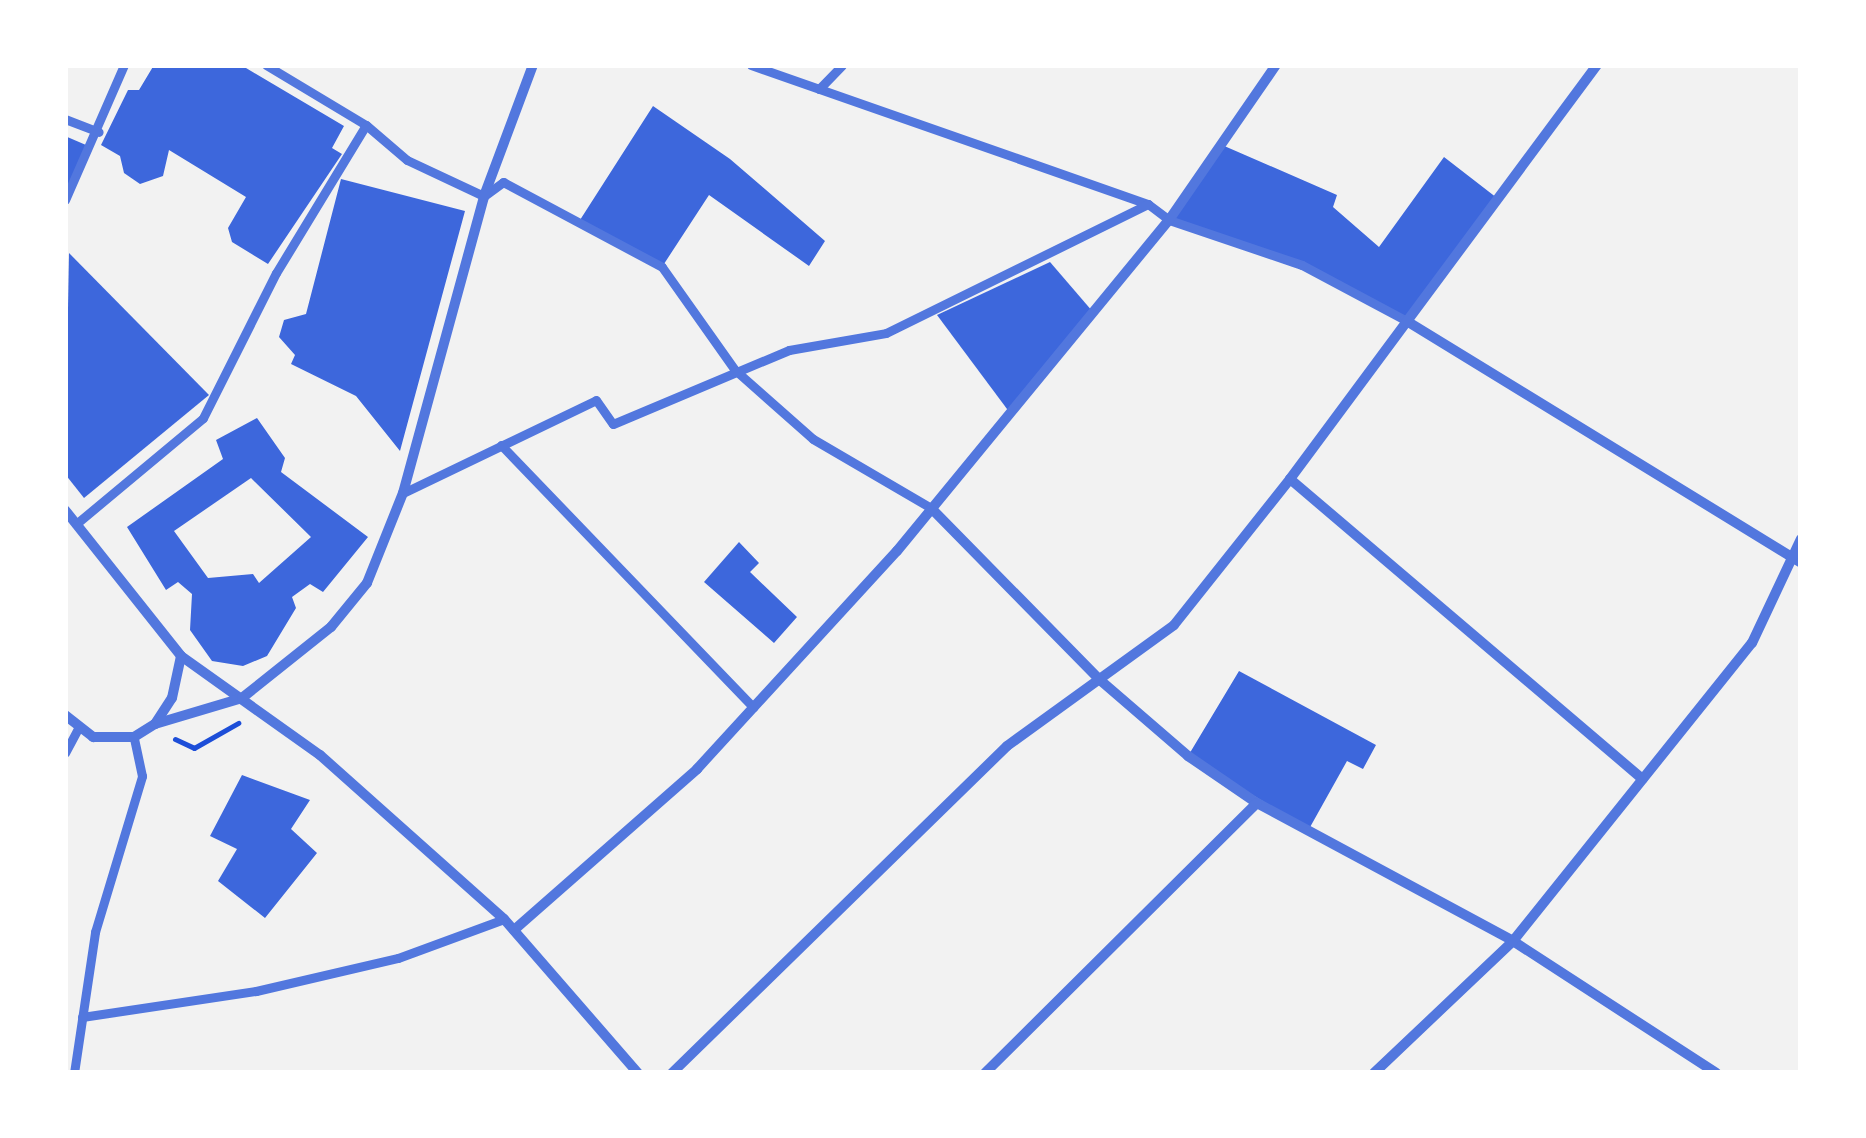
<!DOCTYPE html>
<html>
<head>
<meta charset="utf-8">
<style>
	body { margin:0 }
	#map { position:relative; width:1866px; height:1138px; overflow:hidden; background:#f2f2f2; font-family:"Public Sans",sans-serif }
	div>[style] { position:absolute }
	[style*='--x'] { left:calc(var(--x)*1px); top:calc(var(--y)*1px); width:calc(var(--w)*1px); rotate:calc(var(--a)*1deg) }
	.building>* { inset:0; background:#3d67dc }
	.path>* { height:5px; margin:-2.5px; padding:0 2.5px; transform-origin:2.5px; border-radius:2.5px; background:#1d4ed8 }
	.pedestrian>* { height:9px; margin:-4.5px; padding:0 4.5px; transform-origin:4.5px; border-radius:4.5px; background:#5277de }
	.minor>* { height:10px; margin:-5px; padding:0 5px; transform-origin:5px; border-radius:5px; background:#5277de }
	span { translate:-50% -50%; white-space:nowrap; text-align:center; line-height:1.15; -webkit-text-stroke:10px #fff; paint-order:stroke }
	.frame { position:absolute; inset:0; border:68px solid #fff; pointer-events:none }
</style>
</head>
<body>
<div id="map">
	<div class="building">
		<i style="clip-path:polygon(154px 65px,241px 65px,344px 126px,332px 148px,342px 154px,268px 264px,232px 242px,228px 228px,246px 197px,169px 150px,163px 176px,140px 184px,124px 173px,120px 156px,101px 145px,128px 90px,139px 90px)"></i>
		<i style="clip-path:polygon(653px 106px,730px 159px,825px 241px,809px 266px,709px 195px,662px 267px,580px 220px)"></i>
		<i style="clip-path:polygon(65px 136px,86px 145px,65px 195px)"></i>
		<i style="clip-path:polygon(1222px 145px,1337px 195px,1333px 207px,1379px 247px,1444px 157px,1497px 198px,1405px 320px,1302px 265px,1169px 220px)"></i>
		<i style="clip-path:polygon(341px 179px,465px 211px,400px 451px,356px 396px,291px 364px,295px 355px,279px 337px,284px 320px,306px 314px)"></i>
		<i style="clip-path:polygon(69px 253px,209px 395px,84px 498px,65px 474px)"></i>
		<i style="clip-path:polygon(1050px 262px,1093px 312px,1010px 413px,937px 315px)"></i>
		<i style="clip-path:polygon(evenodd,257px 418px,285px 458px,281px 472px,368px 537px,323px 592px,310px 584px,292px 597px,296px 608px,267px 656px,243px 666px,212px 661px,190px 630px,192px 594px,178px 582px,166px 590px,127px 527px,223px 459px,216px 440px,257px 418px,251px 478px,311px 537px,259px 583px,253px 574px,208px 578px,174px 531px,251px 478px)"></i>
		<i style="clip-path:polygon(739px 542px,759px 563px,750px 572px,797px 617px,774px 643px,704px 582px)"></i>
		<i style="clip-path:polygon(1239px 671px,1376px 745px,1363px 769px,1347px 761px,1309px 829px,1188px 756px)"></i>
		<i style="clip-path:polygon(242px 775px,310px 800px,291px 829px,317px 853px,265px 918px,218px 881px,237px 849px,210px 836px)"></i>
	</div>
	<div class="path">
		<i style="--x:175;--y:739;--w:21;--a:25"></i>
		<i style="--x:194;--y:748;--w:51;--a:-29.6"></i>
	</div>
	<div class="pedestrian">
		<i style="--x:266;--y:65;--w:117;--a:31"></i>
		<i style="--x:366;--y:125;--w:54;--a:40.5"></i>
		<i style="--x:407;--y:160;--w:85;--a:25.1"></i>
		<i style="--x:484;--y:196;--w:24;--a:-36"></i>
		<i style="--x:503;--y:182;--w:180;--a:28.1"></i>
		<i style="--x:662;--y:267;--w:126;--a:54.7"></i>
		<i style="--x:735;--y:370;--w:104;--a:41.5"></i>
		<i style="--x:813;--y:439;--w:137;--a:30.3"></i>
		<i style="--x:751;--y:65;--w:421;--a:19.3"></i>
		<i style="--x:1148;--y:204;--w:26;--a:37"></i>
		<i style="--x:1169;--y:220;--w:140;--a:18.7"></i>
		<i style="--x:1302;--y:265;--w:117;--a:28.1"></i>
		<i style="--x:819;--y:89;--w:33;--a:-46"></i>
		<i style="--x:65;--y:119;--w:36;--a:21"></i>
		<i style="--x:65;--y:200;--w:147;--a:-66.4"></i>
		<i style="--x:501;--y:445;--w:364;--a:46.1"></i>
		<i style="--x:403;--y:493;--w:214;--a:-25.7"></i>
		<i style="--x:596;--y:400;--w:29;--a:55"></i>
		<i style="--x:613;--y:424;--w:191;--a:-22.8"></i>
		<i style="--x:789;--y:350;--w:98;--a:-9.9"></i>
		<i style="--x:886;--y:333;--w:292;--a:-26.2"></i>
		<i style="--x:76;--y:524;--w:165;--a:-39.8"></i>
		<i style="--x:203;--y:418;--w:162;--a:-63.3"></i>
		<i style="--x:276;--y:273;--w:173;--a:-58.7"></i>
		<i style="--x:65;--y:753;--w:27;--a:-62"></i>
		<i style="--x:82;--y:1017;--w:176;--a:-8.5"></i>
		<i style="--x:256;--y:991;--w:146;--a:-13.1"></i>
		<i style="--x:398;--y:958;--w:113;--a:-20.2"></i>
		<i style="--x:74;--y:1073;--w:143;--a:-81.5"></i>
		<i style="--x:95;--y:932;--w:163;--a:-73.2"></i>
		<i style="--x:142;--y:776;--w:40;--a:-102"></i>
	</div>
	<div class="minor">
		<i style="--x:1405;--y:320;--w:465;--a:31.5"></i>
		<i style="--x:1290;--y:479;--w:463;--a:40.4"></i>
		<i style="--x:931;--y:508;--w:241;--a:45.5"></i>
		<i style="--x:1100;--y:680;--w:116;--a:40.8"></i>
		<i style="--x:1188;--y:756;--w:83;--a:34.3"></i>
		<i style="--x:1257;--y:803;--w:291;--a:28.3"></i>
		<i style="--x:1513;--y:941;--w:242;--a:33"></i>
		<i style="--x:65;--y:510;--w:186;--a:51.5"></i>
		<i style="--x:181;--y:656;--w:171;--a:35.5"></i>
		<i style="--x:320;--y:755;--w:246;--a:41.7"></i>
		<i style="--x:504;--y:919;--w:204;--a:49"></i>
		<i style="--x:65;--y:715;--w:36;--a:38"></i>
		<i style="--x:93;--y:737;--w:41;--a:0"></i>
		<i style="--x:134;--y:737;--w:25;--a:-32"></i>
		<i style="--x:155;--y:724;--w:31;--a:-57"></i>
		<i style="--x:172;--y:698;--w:43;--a:-77.9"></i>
		<i style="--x:155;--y:724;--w:91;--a:-16.6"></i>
		<i style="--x:242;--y:698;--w:114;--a:-38.6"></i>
		<i style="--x:331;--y:627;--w:57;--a:-50.7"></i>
		<i style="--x:367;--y:583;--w:97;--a:-68.2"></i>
		<i style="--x:403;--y:493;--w:308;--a:-74.7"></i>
		<i style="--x:484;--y:196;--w:140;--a:-69.5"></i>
		<i style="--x:514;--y:930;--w:244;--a:-41.3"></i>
		<i style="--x:697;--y:769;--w:296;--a:-47.5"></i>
		<i style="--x:897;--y:551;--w:428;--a:-50.6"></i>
		<i style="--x:1169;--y:220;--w:188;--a:-55.4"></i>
		<i style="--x:672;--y:1073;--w:468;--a:-44.3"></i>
		<i style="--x:1007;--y:746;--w:206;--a:-35.9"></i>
		<i style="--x:1174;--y:625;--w:186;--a:-51.5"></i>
		<i style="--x:1290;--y:479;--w:515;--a:-53.44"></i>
		<i style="--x:985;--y:1073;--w:383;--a:-44.8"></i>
		<i style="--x:1374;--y:1073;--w:192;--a:-43.5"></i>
		<i style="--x:1513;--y:941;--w:382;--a:-51.3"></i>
		<i style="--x:1752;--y:643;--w:115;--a:-64.8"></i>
	</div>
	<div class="frame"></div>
</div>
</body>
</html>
